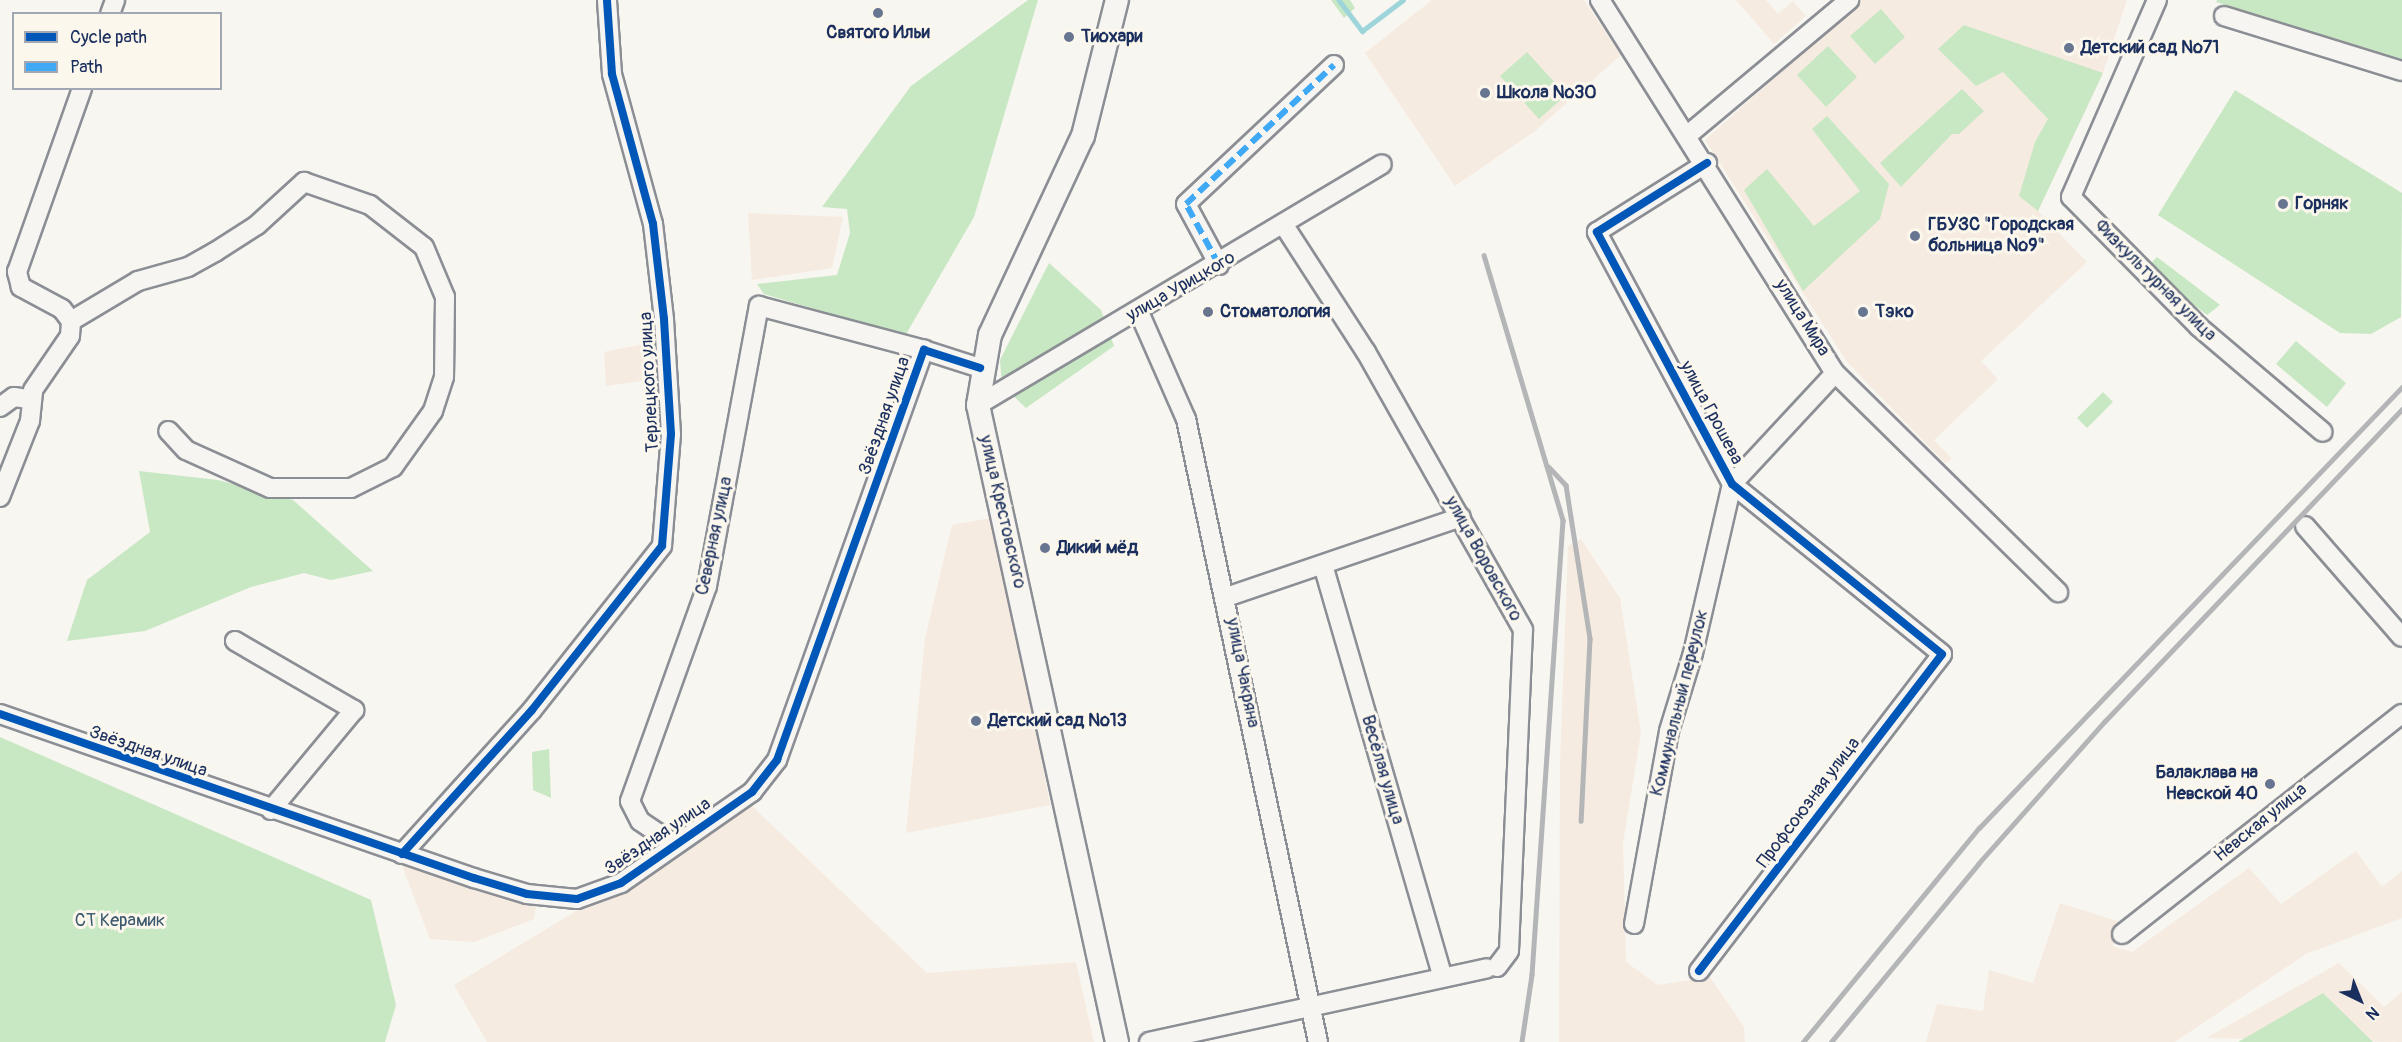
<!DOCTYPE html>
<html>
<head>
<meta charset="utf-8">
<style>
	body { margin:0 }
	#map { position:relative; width:2402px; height:1042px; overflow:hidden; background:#f8f6f0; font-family:Pangolin,sans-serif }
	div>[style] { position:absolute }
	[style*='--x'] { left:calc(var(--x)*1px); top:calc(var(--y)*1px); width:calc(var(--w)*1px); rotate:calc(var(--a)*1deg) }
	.built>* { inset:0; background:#f6ebe0 }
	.green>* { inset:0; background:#c8e7c3 }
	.stream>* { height:4.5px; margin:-2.25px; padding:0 2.25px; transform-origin:2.25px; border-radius:2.25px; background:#9ed5db }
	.roads { filter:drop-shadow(2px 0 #8b8e94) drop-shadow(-2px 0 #8b8e94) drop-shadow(0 2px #8b8e94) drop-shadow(0 -2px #8b8e94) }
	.minor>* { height:18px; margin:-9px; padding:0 9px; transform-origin:9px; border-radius:9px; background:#f6f5f1 }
	.major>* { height:22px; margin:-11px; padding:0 11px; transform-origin:11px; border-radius:11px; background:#f6f5f1 }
	.rail>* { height:4.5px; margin:-2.25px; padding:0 2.25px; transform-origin:2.25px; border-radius:2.25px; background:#b3b5b7 }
	.quiet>* { height:6px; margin-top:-3px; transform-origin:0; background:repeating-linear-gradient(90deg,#3fa9f5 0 12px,transparent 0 18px) }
	.cycleway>* { height:8px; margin:-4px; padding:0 4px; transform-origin:4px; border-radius:4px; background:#0057b8 }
	.dots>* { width:16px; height:16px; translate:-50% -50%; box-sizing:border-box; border:3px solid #fbf7ec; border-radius:50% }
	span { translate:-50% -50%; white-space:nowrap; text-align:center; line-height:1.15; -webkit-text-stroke:6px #fbf7ec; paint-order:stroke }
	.poi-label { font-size:18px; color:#1b2f5e; font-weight:700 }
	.left { translate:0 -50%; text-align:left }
	.right { translate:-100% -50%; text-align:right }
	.street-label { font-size:18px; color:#1b2f5e }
	.park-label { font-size:18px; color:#3c5a6e }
	.legend { position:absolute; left:12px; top:12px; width:210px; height:78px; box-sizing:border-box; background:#fbf7ec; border:2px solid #a1a7b3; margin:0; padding:8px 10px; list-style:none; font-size:18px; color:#1b2f5e }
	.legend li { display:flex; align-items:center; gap:12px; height:30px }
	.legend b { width:30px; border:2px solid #a1a7b3 }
	.north { position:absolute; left:2330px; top:970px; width:60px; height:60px; -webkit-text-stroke:4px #fbf7ec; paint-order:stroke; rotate:137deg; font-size:16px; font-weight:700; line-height:24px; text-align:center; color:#1b2f5e }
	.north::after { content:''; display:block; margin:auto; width:21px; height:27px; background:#1b2f5e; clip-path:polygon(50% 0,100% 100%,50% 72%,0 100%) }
</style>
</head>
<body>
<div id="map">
	<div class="built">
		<i style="clip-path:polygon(1432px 0,1584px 0,1621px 55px,1535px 131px,1455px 186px,1365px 53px)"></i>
		<i style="clip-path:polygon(1736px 0,1766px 0,1778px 14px,1793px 1px,1806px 16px,1774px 44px)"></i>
		<i style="clip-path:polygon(1862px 0,2127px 0,2103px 73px,2038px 211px,2087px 262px,1981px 361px,1998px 379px,1934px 440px,1952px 459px,1945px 463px,1847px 362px,1705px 140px)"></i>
		<i style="clip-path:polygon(748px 213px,843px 217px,832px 268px,752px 280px)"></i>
		<i style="clip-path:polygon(653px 342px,654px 379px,606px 386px,604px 352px)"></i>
		<i style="clip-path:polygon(996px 517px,1050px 805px,906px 833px,925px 638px,952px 525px)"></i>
		<i style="clip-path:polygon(1581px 539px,1620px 598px,1641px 733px,1623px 843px,1626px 962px,1658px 985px,1710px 977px,1744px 1027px,1745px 1042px,1559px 1042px,1560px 764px,1568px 546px)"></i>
		<i style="clip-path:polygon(751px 805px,927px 973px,1076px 962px,1094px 1042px,487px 1042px,454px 985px)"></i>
		<i style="clip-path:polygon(2356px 851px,2382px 887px,2402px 871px,2402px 918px,2306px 954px,2175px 1042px,1926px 1042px,1937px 1004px,1983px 1011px,1989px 970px,2033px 983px,2060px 903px,2120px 922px,2112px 946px,2132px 952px,2249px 868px,2281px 904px)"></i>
		<i style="clip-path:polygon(401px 863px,536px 906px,534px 919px,474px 942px,430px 939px)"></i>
		<i style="clip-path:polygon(2339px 963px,2384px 1007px,2402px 992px,2402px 1042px,2206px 1038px)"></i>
	</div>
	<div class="green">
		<i style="clip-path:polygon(1028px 0,1038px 0,974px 217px,905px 336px,764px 294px,757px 284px,837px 275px,850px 233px,847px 209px,822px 207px,911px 86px)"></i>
		<i style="clip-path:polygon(1331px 0,1350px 0,1355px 8px,1344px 18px)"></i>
		<i style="clip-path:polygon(2402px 0,2402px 59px,2216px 2px,2217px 0)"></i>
		<i style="clip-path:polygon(1881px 9px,1905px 37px,1875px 64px,1850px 36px)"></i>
		<i style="clip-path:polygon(1964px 25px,2103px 73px,2038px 211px,2019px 196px,2035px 142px,2048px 119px,2003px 72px,1976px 86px,1938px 49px)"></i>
		<i style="clip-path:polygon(1828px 46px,1857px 77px,1826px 107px,1797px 75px)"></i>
		<i style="clip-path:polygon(1527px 52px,1566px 95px,1539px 119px,1500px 76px)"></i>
		<i style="clip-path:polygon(1962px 89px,1984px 111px,1959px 134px,1952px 134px,1901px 187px,1880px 163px)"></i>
		<i style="clip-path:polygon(2235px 90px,2402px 193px,2401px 317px,2371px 334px,2340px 333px,2158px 215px)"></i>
		<i style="clip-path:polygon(1827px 116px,1889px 184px,1880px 219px,1803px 291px,1744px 190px,1767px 169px,1814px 226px,1860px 191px,1812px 129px)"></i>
		<i style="clip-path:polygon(2157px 257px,2220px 305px,2207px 315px,2146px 268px)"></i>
		<i style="clip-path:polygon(1049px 263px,1101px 310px,1114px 346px,1026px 408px,1002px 385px,1000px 360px)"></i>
		<i style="clip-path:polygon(2296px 341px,2346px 383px,2327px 407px,2276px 364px)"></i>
		<i style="clip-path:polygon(2103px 392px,2113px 402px,2087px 428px,2077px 418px)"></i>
		<i style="clip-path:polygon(139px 471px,218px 480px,293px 500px,373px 571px,331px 580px,304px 573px,251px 587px,145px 631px,67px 641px,87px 580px,150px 532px)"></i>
		<i style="clip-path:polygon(0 737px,371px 900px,396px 1005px,385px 1042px,0 1042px)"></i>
		<i style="clip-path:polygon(549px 749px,551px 798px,533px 790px,532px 752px)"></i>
		<i style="clip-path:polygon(2323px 993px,2373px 1042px,2238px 1042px)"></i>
	</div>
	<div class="stream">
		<i style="--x:1339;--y:0;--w:39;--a:53"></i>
		<i style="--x:1362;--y:31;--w:51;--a:-37.1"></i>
	</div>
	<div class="roads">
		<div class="minor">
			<i style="--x:1600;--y:0;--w:441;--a:57.8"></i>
			<i style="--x:1835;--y:373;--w:313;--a:44.5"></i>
			<i style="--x:2157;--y:0;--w:215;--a:113.6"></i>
			<i style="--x:2071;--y:197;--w:182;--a:45.4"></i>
			<i style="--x:2199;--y:327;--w:162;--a:40.3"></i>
			<i style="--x:110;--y:14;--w:15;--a:-70"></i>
			<i style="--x:2224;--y:16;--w:186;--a:17.2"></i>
			<i style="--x:1689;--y:134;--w:209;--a:-39.9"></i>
			<i style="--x:1285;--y:227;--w:149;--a:57.1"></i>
			<i style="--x:1366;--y:352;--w:319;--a:60.5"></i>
			<i style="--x:1523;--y:630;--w:321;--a:92.5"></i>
			<i style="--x:1509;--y:951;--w:20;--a:127"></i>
			<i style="--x:1219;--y:265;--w:69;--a:-118.4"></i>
			<i style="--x:1186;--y:204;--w:203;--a:-43.2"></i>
			<i style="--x:1139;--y:312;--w:117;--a:66.3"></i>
			<i style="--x:1186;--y:419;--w:637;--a:78.04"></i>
			<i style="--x:71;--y:321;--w:78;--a:-30.8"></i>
			<i style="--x:138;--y:281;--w:52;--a:-15.6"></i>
			<i style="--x:188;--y:267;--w:31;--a:-29"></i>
			<i style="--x:215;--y:252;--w:50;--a:-32.7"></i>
			<i style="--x:257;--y:225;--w:64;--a:-42.5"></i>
			<i style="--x:304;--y:182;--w:70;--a:19.2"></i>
			<i style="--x:370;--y:205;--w:68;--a:37.9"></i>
			<i style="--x:424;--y:247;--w:54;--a:67.2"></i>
			<i style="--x:445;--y:297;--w:80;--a:90.7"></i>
			<i style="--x:444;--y:377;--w:36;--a:108"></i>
			<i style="--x:433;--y:411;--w:69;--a:125.5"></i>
			<i style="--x:393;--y:467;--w:47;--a:153.4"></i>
			<i style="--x:351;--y:488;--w:81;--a:180"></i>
			<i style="--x:270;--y:488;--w:92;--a:-155.7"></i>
			<i style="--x:186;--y:450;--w:26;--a:-133"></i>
			<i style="--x:978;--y:405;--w:470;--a:-30.8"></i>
			<i style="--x:0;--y:407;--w:17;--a:-36"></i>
			<i style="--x:14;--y:397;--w:15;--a:8"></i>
			<i style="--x:0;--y:497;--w:82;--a:-68.5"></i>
			<i style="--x:30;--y:421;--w:31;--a:-84"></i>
			<i style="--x:33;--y:390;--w:65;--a:-55.6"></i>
			<i style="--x:70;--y:336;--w:15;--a:-86"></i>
			<i style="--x:71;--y:321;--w:15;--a:-127"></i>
			<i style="--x:62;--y:309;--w:47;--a:-151.8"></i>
			<i style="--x:21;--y:287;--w:16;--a:-105"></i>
			<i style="--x:17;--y:272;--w:195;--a:-70.5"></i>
			<i style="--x:2305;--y:526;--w:147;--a:48.9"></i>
			<i style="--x:1323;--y:565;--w:427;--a:73.8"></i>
			<i style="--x:1226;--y:597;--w:248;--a:-18.8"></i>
			<i style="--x:235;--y:641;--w:138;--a:30.1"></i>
			<i style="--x:354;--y:710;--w:130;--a:129.7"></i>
			<i style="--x:0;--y:714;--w:502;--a:19.09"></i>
			<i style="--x:474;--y:878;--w:55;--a:16.8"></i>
			<i style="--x:527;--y:894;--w:50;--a:5.7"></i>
			<i style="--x:577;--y:899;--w:47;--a:-20"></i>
			<i style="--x:621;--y:883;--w:160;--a:-34.8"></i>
			<i style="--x:752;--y:792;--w:41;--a:-52"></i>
			<i style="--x:777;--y:760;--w:436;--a:-70.3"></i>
			<i style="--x:924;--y:350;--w:59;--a:17.8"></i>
			<i style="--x:674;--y:844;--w:41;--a:-145.9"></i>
			<i style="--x:640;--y:821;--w:22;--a:-117"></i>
			<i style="--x:630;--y:801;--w:228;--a:-70.3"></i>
			<i style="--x:707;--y:586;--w:285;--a:-79.5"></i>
			<i style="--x:759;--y:306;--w:171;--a:14.9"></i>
			<i style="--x:402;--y:854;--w:194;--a:-47.9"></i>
			<i style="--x:532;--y:710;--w:209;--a:-51.6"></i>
			<i style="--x:662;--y:546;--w:112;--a:-85.4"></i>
			<i style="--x:671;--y:434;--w:115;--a:-93.5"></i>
			<i style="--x:664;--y:319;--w:96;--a:-96.6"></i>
			<i style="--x:653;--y:224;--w:156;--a:-105.3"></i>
			<i style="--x:612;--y:74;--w:74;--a:-93.9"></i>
			<i style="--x:1634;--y:924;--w:196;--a:-79.7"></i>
			<i style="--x:1669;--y:731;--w:82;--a:-72.9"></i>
			<i style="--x:1693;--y:653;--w:173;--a:-77"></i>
			<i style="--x:1732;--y:484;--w:151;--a:-47.1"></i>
			<i style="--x:2122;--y:934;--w:356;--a:-38.2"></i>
			<i style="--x:1699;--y:971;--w:399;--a:-52.5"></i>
			<i style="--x:1942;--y:654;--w:270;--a:-141"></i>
			<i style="--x:1732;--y:484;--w:286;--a:-118.2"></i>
			<i style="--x:1597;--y:232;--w:130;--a:-32.1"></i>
			<i style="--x:1149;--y:1042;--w:346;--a:-12.3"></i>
		</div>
		<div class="major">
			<i style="--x:1117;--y:1042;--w:652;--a:-102.31"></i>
			<i style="--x:978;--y:405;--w:71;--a:-80.3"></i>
			<i style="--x:990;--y:335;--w:220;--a:-65"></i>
			<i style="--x:1083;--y:136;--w:140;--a:-76"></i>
		</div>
	</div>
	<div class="rail">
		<i style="--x:1484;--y:255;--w:277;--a:73.4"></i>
		<i style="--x:1563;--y:520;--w:456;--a:93.9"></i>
		<i style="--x:1532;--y:975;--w:68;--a:98.5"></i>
		<i style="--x:1549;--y:467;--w:25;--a:47"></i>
		<i style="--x:1566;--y:485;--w:156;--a:81.1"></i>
		<i style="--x:1590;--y:639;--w:182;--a:92.8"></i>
		<i style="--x:1803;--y:1042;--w:277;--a:-50.6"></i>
		<i style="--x:1979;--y:828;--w:611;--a:-46.19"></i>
		<i style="--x:1831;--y:1042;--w:231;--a:-50.4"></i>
		<i style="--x:1978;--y:864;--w:191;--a:-48.4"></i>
		<i style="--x:2105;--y:721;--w:431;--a:-46.4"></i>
	</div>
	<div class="quiet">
		<i style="--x:1219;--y:265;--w:69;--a:-118.4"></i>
		<i style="--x:1186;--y:204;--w:203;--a:-43.2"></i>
	</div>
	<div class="cycleway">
		<i style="--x:0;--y:714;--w:502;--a:19.09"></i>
		<i style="--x:474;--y:878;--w:55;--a:16.8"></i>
		<i style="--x:527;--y:894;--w:50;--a:5.7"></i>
		<i style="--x:577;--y:899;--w:47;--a:-20"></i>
		<i style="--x:621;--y:883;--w:160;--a:-34.8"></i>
		<i style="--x:752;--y:792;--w:41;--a:-52"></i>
		<i style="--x:777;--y:760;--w:436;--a:-70.3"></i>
		<i style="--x:924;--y:350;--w:59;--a:17.8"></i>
		<i style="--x:402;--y:854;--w:194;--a:-47.9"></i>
		<i style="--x:532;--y:710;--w:209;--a:-51.6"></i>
		<i style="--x:662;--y:546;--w:112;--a:-85.4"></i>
		<i style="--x:671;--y:434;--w:115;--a:-93.5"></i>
		<i style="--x:664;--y:319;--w:96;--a:-96.6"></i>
		<i style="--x:653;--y:224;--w:156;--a:-105.3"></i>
		<i style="--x:612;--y:74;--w:74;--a:-93.9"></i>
		<i style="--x:1699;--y:971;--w:399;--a:-52.5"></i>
		<i style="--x:1942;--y:654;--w:270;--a:-141"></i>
		<i style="--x:1732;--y:484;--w:286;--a:-118.2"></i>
		<i style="--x:1597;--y:232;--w:130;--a:-32.1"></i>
	</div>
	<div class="dots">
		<i style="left:878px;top:13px;background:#687591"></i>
		<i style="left:1069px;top:37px;background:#687591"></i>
		<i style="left:2069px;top:48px;background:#687591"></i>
		<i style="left:1485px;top:93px;background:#687591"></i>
		<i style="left:2283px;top:204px;background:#687591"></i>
		<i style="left:1915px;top:236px;background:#687591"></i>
		<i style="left:1208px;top:312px;background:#687591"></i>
		<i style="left:1863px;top:312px;background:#687591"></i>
		<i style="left:1045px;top:548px;background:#687591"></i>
		<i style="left:976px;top:721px;background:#687591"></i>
		<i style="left:2270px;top:784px;background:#687591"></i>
	</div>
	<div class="poi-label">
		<span style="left:878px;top:33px">Святого Ильи</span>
		<span class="left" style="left:1081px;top:37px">Тиохари</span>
		<span class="left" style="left:2081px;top:48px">Детский сад №71</span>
		<span class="left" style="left:1497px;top:93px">Школа №30</span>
		<span class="left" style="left:2295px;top:204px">Горняк</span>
		<span class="left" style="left:1928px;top:236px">ГБУЗС "Городская<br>больница №9"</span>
		<span class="left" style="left:1220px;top:312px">Стоматология</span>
		<span class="left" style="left:1875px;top:312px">Тэко</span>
		<span class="left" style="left:1057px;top:548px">Дикий мёд</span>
		<span class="left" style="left:988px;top:721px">Детский сад №13</span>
		<span class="right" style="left:2258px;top:784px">Балаклава на<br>Невской 40</span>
	</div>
	<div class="street-label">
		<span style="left:2155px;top:281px;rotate:45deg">Физкультурная улица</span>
		<span style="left:1181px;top:287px;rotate:-30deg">улица Урицкого</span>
		<span style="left:1802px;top:318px;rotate:58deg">улица Мира</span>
		<span style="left:650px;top:382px;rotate:-93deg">Терлецкого улица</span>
		<span style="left:1711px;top:413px;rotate:62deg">улица Грошева</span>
		<span style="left:885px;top:416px;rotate:-71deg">Звёздная улица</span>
		<span style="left:1002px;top:512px;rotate:77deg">улица Крестовского</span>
		<span style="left:715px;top:536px;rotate:-78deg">Северная улица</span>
		<span style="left:1483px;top:559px;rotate:61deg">улица Воровского</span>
		<span style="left:1242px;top:673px;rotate:79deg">улица Чакряна</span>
		<span style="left:1680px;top:703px;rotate:-76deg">Коммунальный переулок</span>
		<span style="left:148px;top:752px;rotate:19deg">Звёздная улица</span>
		<span style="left:1382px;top:770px;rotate:74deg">Весёлая улица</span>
		<span style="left:1809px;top:803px;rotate:-53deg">Профсоюзная улица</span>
		<span style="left:2261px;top:823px;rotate:-39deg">Невская улица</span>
		<span style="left:658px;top:837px;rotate:-34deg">Звёздная улица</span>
	</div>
	<div class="park-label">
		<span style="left:120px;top:921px">СТ Керамик</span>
	</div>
	<ul class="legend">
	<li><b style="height:8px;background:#0057b8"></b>Cycle path</li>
	<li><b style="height:8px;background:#3fa9f5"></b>Path</li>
	</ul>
	<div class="north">N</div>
</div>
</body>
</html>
